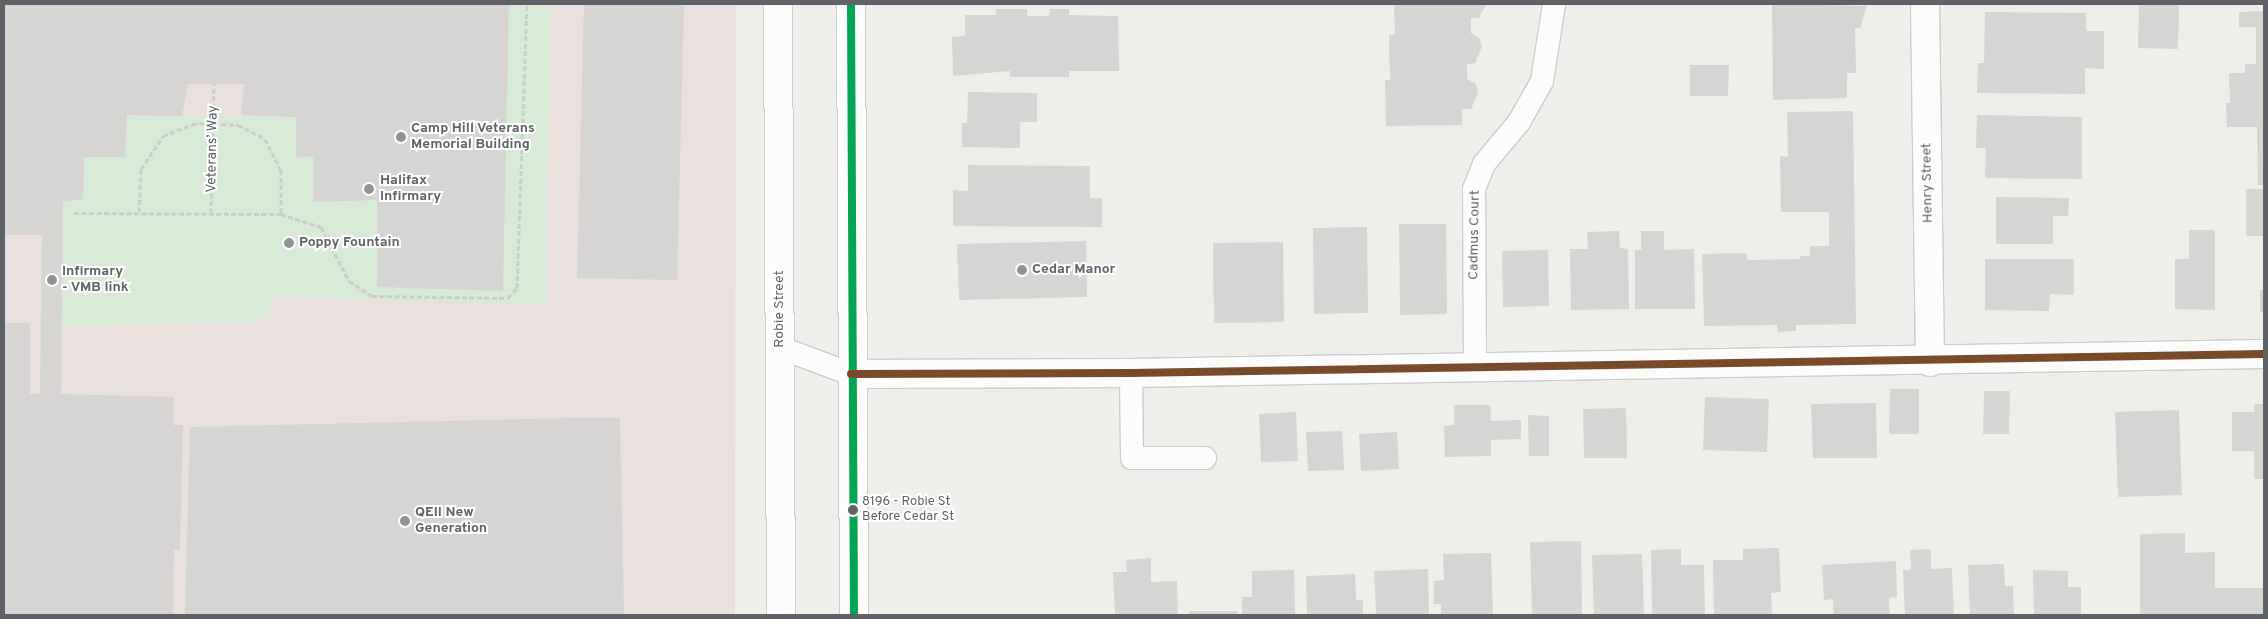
<!DOCTYPE html>
<html>
<head>
<meta charset="utf-8">
<style>
	body { margin:0 }
	#map { position:relative; width:2268px; height:619px; overflow:hidden; background:#efeeea; font-family:Overpass,sans-serif }
	div>[style] { position:absolute }
	[style*='--x'] { left:calc(var(--x)*1px); top:calc(var(--y)*1px); width:calc(var(--w)*1px); rotate:calc(var(--a)*1deg) }
	.medical>* { inset:0; background:#eae0de }
	.green>* { inset:0; background:#d8ebd6 }
	.building>* { inset:0; background:#d6d5d3 }
	.path>* { height:3px; margin-top:-1.5px; transform-origin:0; background:repeating-linear-gradient(90deg,#cacfcc 0 5px,transparent 0 7.5px) }
	.roads { filter:drop-shadow(1px 0 #cbcccc) drop-shadow(-1px 0 #cbcccc) drop-shadow(0 1px #cbcccc) drop-shadow(0 -1px #cbcccc) }
	.lane>* { height:22px; margin:-11px; padding:0 11px; transform-origin:11px; border-radius:11px; background:#fdfcfc }
	.street>* { height:28px; margin:-14px; padding:0 14px; transform-origin:14px; border-radius:14px; background:#fdfcfc }
	.secondary>* { height:28px; margin:-14px; padding:0 14px; transform-origin:14px; border-radius:14px; background:#fdfcfc }
	.bus-1>* { height:8px; margin:-4px; padding:0 4px; transform-origin:4px; border-radius:4px; background:#00a651 }
	.bus-2>* { height:8px; margin:-4px; padding:0 4px; transform-origin:4px; border-radius:4px; background:#7a4b2a }
	.dots>* { width:14px; height:14px; translate:-50% -50%; box-sizing:border-box; border:2px solid #fff; border-radius:50% }
	span { translate:-50% -50%; white-space:nowrap; text-align:center; line-height:1.15; -webkit-text-stroke:4px #fff; paint-order:stroke }
	.bus-label { font-size:13px; color:#5f6368 }
	.left { translate:0 -50%; text-align:left }
	.poi-label { font-size:14px; color:#5f6368; font-weight:700 }
	.street-label { font-size:14px; color:#5f6368 }
	.frame { position:absolute; inset:0; border:5px solid #5f6368; pointer-events:none }
</style>
</head>
<body>
<div id="map">
	<div class="medical">
		<i style="clip-path:polygon(4px 4px,736px 4px,735px 615px,4px 615px)"></i>
	</div>
	<div class="green">
		<i style="clip-path:polygon(509px 4px,550px 4px,546px 305px,275px 297px,262px 323px,62px 325px,63px 201px,83px 199px,84px 157px,125px 157px,127px 115px,296px 117px,296px 158px,313px 156px,314px 202px,377px 200px,503px 291px)"></i>
	</div>
	<div class="building">
		<i style="clip-path:polygon(4px 4px,509px 4px,503px 291px,377px 287px,377px 200px,313px 202px,313px 156px,296px 158px,296px 117px,241px 115px,244px 84px,188px 84px,182px 116px,127px 115px,125px 157px,84px 157px,83px 199px,63px 201px,61px 394px,174px 397px,173px 425px,183px 425px,180px 550px,174px 550px,173px 615px,4px 615px,4px 323px,30px 323px,30px 394px,40px 394px,42px 235px,4px 235px)"></i>
		<i style="clip-path:polygon(584px 4px,684px 4px,677px 280px,577px 278px)"></i>
		<i style="clip-path:polygon(1394px 4px,1486px 4px,1479px 18px,1471px 18px,1471px 33px,1480px 39px,1482px 47px,1475px 63px,1467px 64px,1467px 79px,1476px 84px,1478px 93px,1471px 109px,1462px 109px,1462px 125px,1386px 126px,1385px 80px,1390px 80px,1389px 35px,1395px 34px)"></i>
		<i style="clip-path:polygon(1772px 4px,1867px 6px,1860px 28px,1855px 28px,1856px 73px,1847px 73px,1847px 98px,1773px 100px)"></i>
		<i style="clip-path:polygon(2139px 4px,2179px 4px,2178px 49px,2138px 48px)"></i>
		<i style="clip-path:polygon(996px 9px,1027px 9px,1027px 16px,1049px 16px,1050px 9px,1069px 9px,1069px 15px,1118px 16px,1119px 71px,1069px 71px,1069px 77px,1010px 77px,1010px 71px,953px 76px,952px 37px,965px 36px,965px 15px,996px 15px)"></i>
		<i style="clip-path:polygon(2264px 11px,2264px 185px,2258px 185px,2257px 127px,2227px 127px,2226px 103px,2230px 103px,2229px 73px,2245px 73px,2245px 64px,2256px 64px,2256px 27px,2239px 27px,2239px 12px)"></i>
		<i style="clip-path:polygon(1985px 12px,2086px 13px,2086px 31px,2104px 31px,2104px 69px,2085px 68px,2085px 94px,1977px 93px,1978px 63px,1984px 63px)"></i>
		<i style="clip-path:polygon(1690px 65px,1729px 65px,1728px 96px,1690px 96px)"></i>
		<i style="clip-path:polygon(968px 92px,1037px 93px,1037px 122px,1020px 122px,1020px 148px,962px 147px,962px 123px,967px 123px)"></i>
		<i style="clip-path:polygon(1853px 111px,1856px 324px,1796px 325px,1796px 331px,1778px 332px,1777px 325px,1704px 326px,1702px 254px,1747px 253px,1747px 260px,1801px 259px,1800px 256px,1810px 256px,1810px 246px,1829px 246px,1829px 212px,1781px 212px,1780px 156px,1788px 157px,1787px 112px)"></i>
		<i style="clip-path:polygon(1977px 115px,2082px 117px,2082px 179px,1985px 178px,1986px 148px,1976px 148px)"></i>
		<i style="clip-path:polygon(968px 165px,1090px 166px,1090px 198px,1102px 198px,1102px 227px,953px 226px,953px 190px,968px 191px)"></i>
		<i style="clip-path:polygon(2246px 189px,2264px 189px,2264px 236px,2246px 236px)"></i>
		<i style="clip-path:polygon(1996px 197px,2069px 198px,2068px 216px,2053px 216px,2053px 244px,1996px 244px)"></i>
		<i style="clip-path:polygon(1399px 224px,1446px 224px,1447px 314px,1400px 315px)"></i>
		<i style="clip-path:polygon(1367px 227px,1368px 313px,1314px 314px,1313px 228px)"></i>
		<i style="clip-path:polygon(2189px 230px,2215px 230px,2215px 310px,2175px 309px,2175px 259px,2189px 259px)"></i>
		<i style="clip-path:polygon(1619px 231px,1620px 248px,1628px 249px,1629px 309px,1571px 310px,1570px 249px,1588px 249px,1587px 232px)"></i>
		<i style="clip-path:polygon(1641px 231px,1664px 231px,1664px 250px,1694px 249px,1695px 309px,1635px 309px,1635px 250px,1641px 250px)"></i>
		<i style="clip-path:polygon(1086px 241px,1087px 297px,959px 300px,957px 244px)"></i>
		<i style="clip-path:polygon(1283px 242px,1284px 322px,1214px 323px,1213px 243px)"></i>
		<i style="clip-path:polygon(1548px 250px,1549px 306px,1503px 307px,1502px 251px)"></i>
		<i style="clip-path:polygon(1985px 259px,2074px 259px,2074px 295px,2050px 294px,2049px 311px,1985px 310px)"></i>
		<i style="clip-path:polygon(2260px 290px,2264px 290px,2264px 312px,2260px 312px)"></i>
		<i style="clip-path:polygon(1890px 389px,1919px 389px,1919px 434px,1889px 434px)"></i>
		<i style="clip-path:polygon(1984px 391px,2010px 391px,2009px 434px,1983px 434px)"></i>
		<i style="clip-path:polygon(1705px 397px,1769px 399px,1767px 452px,1703px 450px)"></i>
		<i style="clip-path:polygon(1876px 403px,1877px 458px,1813px 458px,1811px 404px)"></i>
		<i style="clip-path:polygon(2254px 404px,2264px 404px,2264px 479px,2254px 479px,2254px 451px,2232px 451px,2232px 412px,2254px 412px)"></i>
		<i style="clip-path:polygon(1454px 405px,1490px 405px,1491px 421px,1521px 420px,1521px 439px,1491px 440px,1491px 456px,1445px 457px,1444px 426px,1454px 425px)"></i>
		<i style="clip-path:polygon(1626px 408px,1627px 458px,1584px 458px,1583px 409px)"></i>
		<i style="clip-path:polygon(2179px 410px,2182px 495px,2118px 497px,2115px 412px)"></i>
		<i style="clip-path:polygon(1296px 412px,1298px 461px,1261px 462px,1259px 414px)"></i>
		<i style="clip-path:polygon(1528px 415px,1549px 416px,1549px 456px,1529px 456px)"></i>
		<i style="clip-path:polygon(570px 418px,620px 418px,624px 615px,185px 615px,190px 427px)"></i>
		<i style="clip-path:polygon(1342px 431px,1344px 470px,1308px 471px,1306px 432px)"></i>
		<i style="clip-path:polygon(1397px 432px,1399px 469px,1361px 471px,1359px 434px)"></i>
		<i style="clip-path:polygon(2185px 533px,2185px 553px,2215px 552px,2215px 588px,2264px 588px,2264px 615px,2140px 615px,2140px 534px)"></i>
		<i style="clip-path:polygon(1581px 541px,1582px 615px,1532px 615px,1530px 542px)"></i>
		<i style="clip-path:polygon(1779px 548px,1781px 592px,1771px 593px,1772px 615px,1714px 615px,1713px 560px,1743px 560px,1743px 549px)"></i>
		<i style="clip-path:polygon(1681px 549px,1681px 565px,1704px 565px,1705px 615px,1652px 615px,1651px 550px)"></i>
		<i style="clip-path:polygon(1931px 549px,1931px 569px,1952px 568px,1954px 615px,1905px 615px,1903px 570px,1911px 570px,1910px 550px)"></i>
		<i style="clip-path:polygon(1491px 553px,1493px 615px,1441px 615px,1441px 604px,1434px 604px,1434px 581px,1444px 580px,1443px 554px)"></i>
		<i style="clip-path:polygon(1642px 554px,1644px 615px,1594px 615px,1592px 555px)"></i>
		<i style="clip-path:polygon(1151px 558px,1151px 582px,1177px 581px,1178px 615px,1115px 615px,1113px 572px,1127px 572px,1126px 560px)"></i>
		<i style="clip-path:polygon(1896px 561px,1897px 597px,1889px 598px,1890px 615px,1834px 615px,1833px 599px,1824px 600px,1822px 565px)"></i>
		<i style="clip-path:polygon(2004px 564px,2005px 586px,2013px 586px,2014px 615px,1970px 615px,1968px 565px)"></i>
		<i style="clip-path:polygon(1428px 569px,1429px 615px,1376px 615px,1374px 571px)"></i>
		<i style="clip-path:polygon(1294px 570px,1295px 615px,1242px 615px,1242px 597px,1252px 597px,1252px 571px)"></i>
		<i style="clip-path:polygon(2033px 570px,2068px 571px,2068px 587px,2081px 587px,2081px 615px,2034px 615px)"></i>
		<i style="clip-path:polygon(1355px 574px,1356px 600px,1363px 600px,1363px 615px,1307px 615px,1306px 576px)"></i>
		<i style="clip-path:polygon(1189px 611px,1238px 611px,1238px 615px,1189px 615px)"></i>
	</div>
	<div class="path">
		<i style="--x:139;--y:212;--w:43;--a:-87.3"></i>
		<i style="--x:141;--y:169;--w:40;--a:-56"></i>
		<i style="--x:163;--y:136;--w:31;--a:-22"></i>
		<i style="--x:192;--y:124;--w:22;--a:-3"></i>
		<i style="--x:214;--y:123;--w:24;--a:5"></i>
		<i style="--x:238;--y:125;--w:30;--a:27"></i>
		<i style="--x:265;--y:139;--w:35;--a:63"></i>
		<i style="--x:281;--y:170;--w:44;--a:90"></i>
		<i style="--x:74;--y:213;--w:207;--a:0.3"></i>
		<i style="--x:281;--y:214;--w:42;--a:18"></i>
		<i style="--x:321;--y:227;--w:61;--a:62.6"></i>
		<i style="--x:349;--y:281;--w:27;--a:33"></i>
		<i style="--x:372;--y:296;--w:136;--a:0.8"></i>
		<i style="--x:508;--y:298;--w:13;--a:-48"></i>
		<i style="--x:517;--y:288;--w:284;--a:-88"></i>
		<i style="--x:211;--y:213;--w:129;--a:-88.7"></i>
	</div>
	<div class="roads">
		<div class="lane">
			<i style="--x:781;--y:348;--w:75;--a:20.4"></i>
			<i style="--x:1475;--y:368;--w:179;--a:-90.3"></i>
			<i style="--x:1474;--y:189;--w:27;--a:-68"></i>
			<i style="--x:1484;--y:164;--w:55;--a:-50.2"></i>
			<i style="--x:1519;--y:122;--w:47;--a:-60.7"></i>
			<i style="--x:1542;--y:81;--w:78;--a:-81.1"></i>
			<i style="--x:1131;--y:373;--w:85;--a:89.3"></i>
			<i style="--x:1132;--y:458;--w:73;--a:0"></i>
		</div>
		<div class="street">
			<i style="--x:1925;--y:4;--w:358;--a:89.2"></i>
			<i style="--x:851;--y:374;--w:280;--a:-0.2"></i>
			<i style="--x:1131;--y:373;--w:1133;--a:-0.96"></i>
		</div>
		<div class="secondary">
			<i style="--x:778;--y:4;--w:611;--a:89.72"></i>
			<i style="--x:851;--y:4;--w:611;--a:89.72"></i>
		</div>
	</div>
	<div class="bus-1">
		<i style="--x:851;--y:4;--w:611;--a:89.72"></i>
	</div>
	<div class="bus-2">
		<i style="--x:851;--y:374;--w:280;--a:-0.2"></i>
		<i style="--x:1131;--y:373;--w:1133;--a:-0.96"></i>
	</div>
	<div class="dots">
		<i style="left:401px;top:137px;background:#919496"></i>
		<i style="left:369px;top:189px;background:#919496"></i>
		<i style="left:289px;top:243px;background:#919496"></i>
		<i style="left:1022px;top:270px;background:#919496"></i>
		<i style="left:52px;top:280px;background:#919496"></i>
		<i style="left:853px;top:510px;background:#5f6368"></i>
		<i style="left:405px;top:521px;background:#919496"></i>
	</div>
	<div class="bus-label">
		<span class="left" style="left:862px;top:510px">8196 - Robie St<br>Before Cedar St</span>
	</div>
	<div class="poi-label">
		<span class="left" style="left:411px;top:137px">Camp Hill Veterans<br>Memorial Building</span>
		<span class="left" style="left:380px;top:189px">Halifax<br>Infirmary</span>
		<span class="left" style="left:299px;top:243px">Poppy Fountain</span>
		<span class="left" style="left:1032px;top:270px">Cedar Manor</span>
		<span class="left" style="left:62px;top:280px">Infirmary<br>- VMB link</span>
		<span class="left" style="left:415px;top:521px">QEII New<br>Generation</span>
	</div>
	<div class="street-label">
		<span style="left:213px;top:149px;rotate:-89deg">Veterans’ Way</span>
		<span style="left:1928px;top:183px;rotate:-91deg">Henry Street</span>
		<span style="left:1475px;top:235px;rotate:-89deg">Cadmus Court</span>
		<span style="left:780px;top:309px;rotate:-90deg">Robie Street</span>
	</div>
	<div class="frame"></div>
</div>
</body>
</html>
